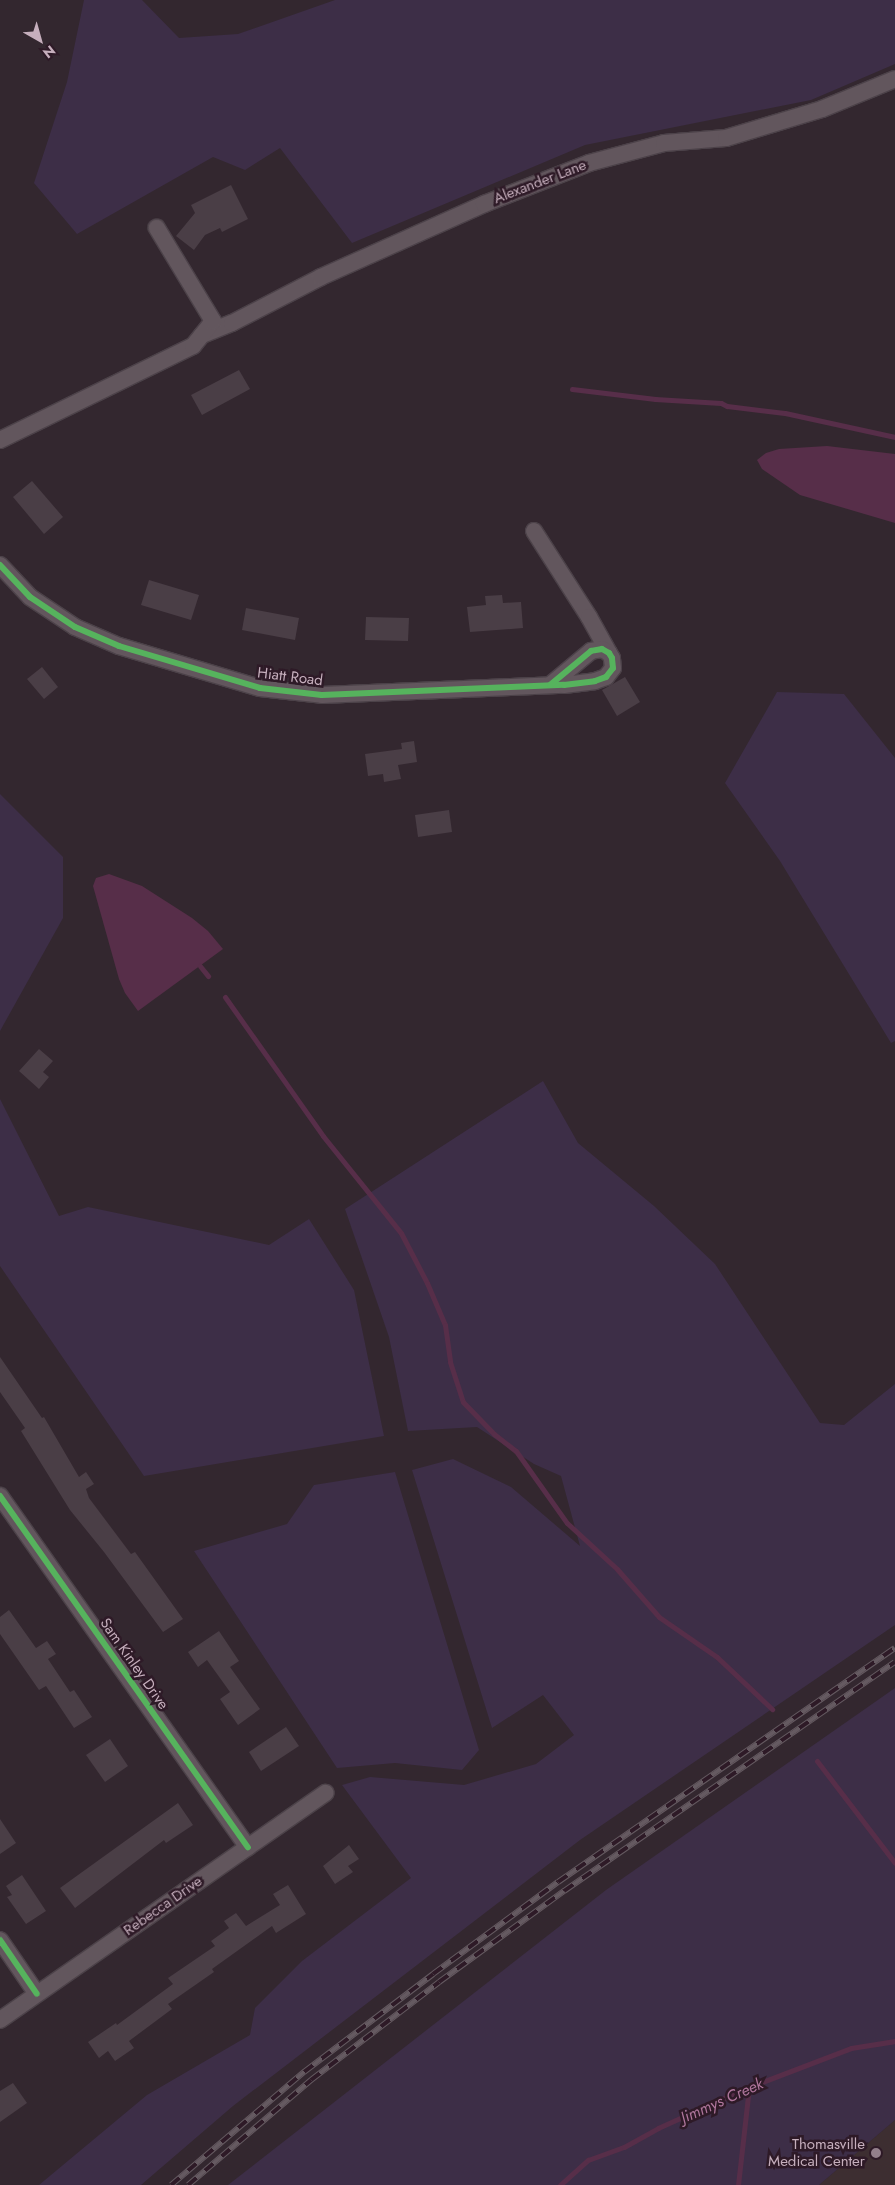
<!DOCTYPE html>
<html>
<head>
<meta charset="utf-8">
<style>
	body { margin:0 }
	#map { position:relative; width:895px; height:2185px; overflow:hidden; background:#33272f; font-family:Jost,sans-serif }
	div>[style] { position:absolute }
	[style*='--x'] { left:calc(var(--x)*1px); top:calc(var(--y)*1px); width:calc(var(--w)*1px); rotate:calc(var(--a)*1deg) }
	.medical>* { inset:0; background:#3d2e31 }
	.green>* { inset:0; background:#3d2e47 }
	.water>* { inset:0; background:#572e49 }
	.stream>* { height:5px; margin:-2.5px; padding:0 2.5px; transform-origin:2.5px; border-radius:2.5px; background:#572e49 }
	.building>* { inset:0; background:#4a3e46 }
	.roads { filter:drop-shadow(1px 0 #4c4249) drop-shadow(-1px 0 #4c4249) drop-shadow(0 1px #4c4249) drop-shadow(0 -1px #4c4249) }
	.minor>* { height:16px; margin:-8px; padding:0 8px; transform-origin:8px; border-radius:8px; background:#62565d }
	.rail>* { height:5.5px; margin-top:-2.75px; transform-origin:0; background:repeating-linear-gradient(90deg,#2e1a27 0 11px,#655a61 0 22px); box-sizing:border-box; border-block:1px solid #655a61 }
	.cycleway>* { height:6px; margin:-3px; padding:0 3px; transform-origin:3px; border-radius:3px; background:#56b35d }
	.dots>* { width:14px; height:14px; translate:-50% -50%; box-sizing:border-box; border:2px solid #2e1a27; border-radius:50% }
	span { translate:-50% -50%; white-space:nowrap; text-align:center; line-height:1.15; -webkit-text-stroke:5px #2e1a27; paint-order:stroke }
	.street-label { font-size:15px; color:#c6afbd }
	.poi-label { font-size:15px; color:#c6afbd }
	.right { translate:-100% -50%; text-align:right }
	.water-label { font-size:16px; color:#af769c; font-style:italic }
	.north { position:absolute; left:15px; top:15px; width:50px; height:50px; -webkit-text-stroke:4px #2e1a27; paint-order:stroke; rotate:142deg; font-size:14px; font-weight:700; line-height:20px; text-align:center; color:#c6afbd }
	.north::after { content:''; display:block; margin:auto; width:18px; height:22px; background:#c6afbd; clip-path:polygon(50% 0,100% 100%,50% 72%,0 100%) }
</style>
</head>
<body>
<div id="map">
	<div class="medical">
		<i style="clip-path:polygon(895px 2120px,895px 2185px,819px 2185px)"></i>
	</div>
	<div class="green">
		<i style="clip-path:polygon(84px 0,142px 0,179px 38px,238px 34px,335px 0,895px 0,895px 64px,811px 100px,585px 145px,352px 243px,280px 148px,245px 170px,213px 157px,77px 234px,34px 183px,67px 82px)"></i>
		<i style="clip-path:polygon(777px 692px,844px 694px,895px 758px,895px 1041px,891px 1043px,780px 861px,725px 783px)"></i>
		<i style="clip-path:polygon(0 794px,63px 857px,63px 918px,0 1031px)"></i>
		<i style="clip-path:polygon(543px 1081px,578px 1143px,654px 1206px,715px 1264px,820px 1423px,844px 1425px,895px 1384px,895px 1625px,580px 1840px,233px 2106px,141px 2185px,39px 2185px,147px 2095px,250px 2035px,255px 2008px,302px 1961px,411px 1878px,342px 1785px,370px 1777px,464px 1785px,536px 1764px,574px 1735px,543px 1695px,492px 1728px,412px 1470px,453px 1459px,511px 1487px,580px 1546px,561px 1476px,534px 1464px,477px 1427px,408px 1431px,389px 1337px,345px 1209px)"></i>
		<i style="clip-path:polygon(0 1099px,59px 1216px,88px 1207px,269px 1245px,309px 1219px,354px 1290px,384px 1436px,144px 1476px,0 1266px)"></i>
		<i style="clip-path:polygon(395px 1472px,479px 1750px,462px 1770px,395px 1763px,337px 1768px,194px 1551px,287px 1524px,314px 1485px)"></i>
		<i style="clip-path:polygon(895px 1688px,895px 2120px,819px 2185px,228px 2185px,606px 1890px)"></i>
	</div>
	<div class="water">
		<i style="clip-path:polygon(827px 446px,895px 454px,895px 523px,800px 495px,762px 469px,757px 460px,766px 453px,779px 449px)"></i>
		<i style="clip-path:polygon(109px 874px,142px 886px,192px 918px,208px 931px,223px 949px,138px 1011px,125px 993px,119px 979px,93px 886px,96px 878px)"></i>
	</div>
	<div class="stream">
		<i style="--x:572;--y:389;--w:84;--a:6.9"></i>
		<i style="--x:655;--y:399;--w:66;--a:3.5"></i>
		<i style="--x:721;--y:403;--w:7;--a:27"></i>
		<i style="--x:727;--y:406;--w:58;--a:6.9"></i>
		<i style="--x:785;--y:413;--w:113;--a:12.3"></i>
		<i style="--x:200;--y:966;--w:13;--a:51"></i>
		<i style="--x:225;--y:997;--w:170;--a:54.8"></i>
		<i style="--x:323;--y:1136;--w:124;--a:51.2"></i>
		<i style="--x:401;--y:1233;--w:56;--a:62.5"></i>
		<i style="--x:427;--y:1283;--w:46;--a:66.8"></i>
		<i style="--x:445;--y:1325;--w:37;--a:82"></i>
		<i style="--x:450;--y:1362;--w:42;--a:72"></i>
		<i style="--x:463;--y:1402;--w:45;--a:45.9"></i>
		<i style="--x:494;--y:1434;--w:28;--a:38"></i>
		<i style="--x:516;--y:1451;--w:88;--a:54.7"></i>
		<i style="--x:567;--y:1523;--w:68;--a:42.6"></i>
		<i style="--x:617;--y:1569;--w:64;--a:48.8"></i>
		<i style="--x:659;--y:1617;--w:70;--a:34.6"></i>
		<i style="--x:717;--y:1657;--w:76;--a:43.4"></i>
		<i style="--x:817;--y:1761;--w:128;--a:52.6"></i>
		<i style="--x:560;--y:2185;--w:38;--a:-42"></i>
		<i style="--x:588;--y:2160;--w:38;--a:-20"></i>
		<i style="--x:624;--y:2147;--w:39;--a:-29"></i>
		<i style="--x:658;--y:2128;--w:100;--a:-24.3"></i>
		<i style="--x:749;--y:2087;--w:109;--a:-20.9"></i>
		<i style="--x:851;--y:2048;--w:45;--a:-9"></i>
		<i style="--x:738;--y:2185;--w:99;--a:-83.6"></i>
	</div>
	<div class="building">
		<i style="clip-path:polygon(231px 185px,248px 219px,222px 232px,220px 228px,205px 235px,194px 250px,176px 236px,195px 213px,191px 205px)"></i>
		<i style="clip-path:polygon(239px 370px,250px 389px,202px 415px,191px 395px)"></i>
		<i style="clip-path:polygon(32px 481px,63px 517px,44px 534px,13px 497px)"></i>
		<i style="clip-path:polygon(149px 580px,199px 595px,191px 620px,141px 605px)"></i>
		<i style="clip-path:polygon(502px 595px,503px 603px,521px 602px,523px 628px,470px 632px,467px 607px,486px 605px,485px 596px)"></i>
		<i style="clip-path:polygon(246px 608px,299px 618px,295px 640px,242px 630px)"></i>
		<i style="clip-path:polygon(366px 617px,409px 618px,408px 641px,365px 640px)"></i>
		<i style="clip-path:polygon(42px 667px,58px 687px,44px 699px,27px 679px)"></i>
		<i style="clip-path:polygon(625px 677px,640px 702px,617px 716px,602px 690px)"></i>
		<i style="clip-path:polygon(414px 741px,417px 762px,398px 765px,401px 779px,384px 782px,383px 774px,368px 776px,365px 754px,402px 749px,401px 743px)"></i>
		<i style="clip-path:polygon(449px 810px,452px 832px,418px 837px,415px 815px)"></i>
		<i style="clip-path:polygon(39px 1049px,53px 1061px,43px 1072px,49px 1077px,39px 1089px,19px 1071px)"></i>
		<i style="clip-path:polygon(0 1357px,42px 1418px,44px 1417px,79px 1477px,86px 1472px,94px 1484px,86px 1489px,89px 1498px,131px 1554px,135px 1552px,183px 1619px,163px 1632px,104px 1552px,70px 1510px,21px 1431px,25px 1428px,0 1392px)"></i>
		<i style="clip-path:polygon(9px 1610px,36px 1648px,47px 1641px,56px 1654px,48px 1659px,70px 1692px,74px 1690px,92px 1717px,74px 1728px,46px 1686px,39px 1690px,0 1634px,0 1617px)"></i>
		<i style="clip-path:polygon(219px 1631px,239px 1661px,230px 1667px,260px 1709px,238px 1725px,220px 1699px,230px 1692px,207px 1660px,198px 1667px,188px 1652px)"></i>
		<i style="clip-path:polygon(286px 1727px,299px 1746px,261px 1771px,249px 1752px)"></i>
		<i style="clip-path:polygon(110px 1739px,128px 1766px,105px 1782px,86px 1755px)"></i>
		<i style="clip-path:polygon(178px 1803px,193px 1825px,166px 1843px,164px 1840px,75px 1908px,60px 1888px)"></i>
		<i style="clip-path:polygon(0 1819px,16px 1843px,0 1854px)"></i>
		<i style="clip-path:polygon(349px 1845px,359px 1859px,348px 1866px,353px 1872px,335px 1884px,323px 1866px)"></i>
		<i style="clip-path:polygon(22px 1875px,46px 1911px,26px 1924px,7px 1897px,12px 1895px,6px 1886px)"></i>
		<i style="clip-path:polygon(288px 1885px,306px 1914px,276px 1933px,272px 1926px,212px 1969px,214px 1972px,168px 2004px,172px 2009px,129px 2041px,134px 2048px,115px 2061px,108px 2051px,99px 2058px,88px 2042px,116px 2023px,117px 2025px,173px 1984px,168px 1978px,215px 1946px,211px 1941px,229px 1928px,224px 1921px,236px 1913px,246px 1926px,280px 1905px,273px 1894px)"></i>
		<i style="clip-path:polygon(13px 2083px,27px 2103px,0 2122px,0 2091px)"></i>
	</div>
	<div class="roads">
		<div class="minor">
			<i style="--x:202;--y:335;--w:32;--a:-22"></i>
			<i style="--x:232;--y:323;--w:100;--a:-27.3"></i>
			<i style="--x:321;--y:277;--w:179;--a:-24.1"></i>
			<i style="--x:484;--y:204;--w:113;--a:-21.3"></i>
			<i style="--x:589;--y:163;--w:78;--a:-14.9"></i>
			<i style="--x:664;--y:143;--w:62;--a:-4.6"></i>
			<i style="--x:726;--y:138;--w:100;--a:-16.8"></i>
			<i style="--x:822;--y:109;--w:79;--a:-22.3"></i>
			<i style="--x:0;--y:440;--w:215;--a:-26"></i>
			<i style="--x:193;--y:346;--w:32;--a:-51"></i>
			<i style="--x:213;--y:321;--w:109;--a:-121.1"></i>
			<i style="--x:534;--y:531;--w:102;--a:57.4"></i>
			<i style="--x:589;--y:617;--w:41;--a:60.9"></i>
			<i style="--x:0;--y:565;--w:44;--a:46.8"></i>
			<i style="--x:30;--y:597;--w:54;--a:33.7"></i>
			<i style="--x:75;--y:627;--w:48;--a:23.4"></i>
			<i style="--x:119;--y:646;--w:147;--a:16.6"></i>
			<i style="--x:260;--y:688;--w:62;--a:6.4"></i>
			<i style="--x:322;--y:695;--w:242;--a:-2.4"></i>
			<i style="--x:564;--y:685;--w:31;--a:-7"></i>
			<i style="--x:595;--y:681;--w:12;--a:-20"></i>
			<i style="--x:606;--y:677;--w:11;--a:-52"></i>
			<i style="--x:613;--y:668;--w:10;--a:-96"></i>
			<i style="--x:612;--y:658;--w:6;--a:-121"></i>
			<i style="--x:609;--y:653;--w:8;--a:-150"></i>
			<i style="--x:602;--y:649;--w:11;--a:170"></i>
			<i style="--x:591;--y:651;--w:53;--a:140.3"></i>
			<i style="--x:0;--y:1496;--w:430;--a:54.8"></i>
			<i style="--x:0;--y:1940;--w:65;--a:55.6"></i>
			<i style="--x:0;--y:2020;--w:397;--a:-34.9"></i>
		</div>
	</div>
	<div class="rail">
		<i style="--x:171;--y:2185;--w:175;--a:-40.4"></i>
		<i style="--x:304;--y:2072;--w:162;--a:-37.2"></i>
		<i style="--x:433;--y:1974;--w:155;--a:-36.4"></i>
		<i style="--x:558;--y:1882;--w:410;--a:-34.8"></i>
		<i style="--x:188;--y:2185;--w:162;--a:-40.5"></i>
		<i style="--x:311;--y:2080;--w:161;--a:-37.4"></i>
		<i style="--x:439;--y:1982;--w:155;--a:-36.1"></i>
		<i style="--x:564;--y:1891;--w:402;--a:-34.7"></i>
	</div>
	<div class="cycleway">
		<i style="--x:0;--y:565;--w:44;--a:46.8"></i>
		<i style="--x:30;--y:597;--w:54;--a:33.7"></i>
		<i style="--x:75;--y:627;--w:48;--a:23.4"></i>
		<i style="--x:119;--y:646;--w:147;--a:16.6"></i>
		<i style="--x:260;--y:688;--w:62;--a:6.4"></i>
		<i style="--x:322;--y:695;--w:242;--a:-2.4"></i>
		<i style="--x:564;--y:685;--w:31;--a:-7"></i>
		<i style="--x:595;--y:681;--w:12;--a:-20"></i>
		<i style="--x:606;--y:677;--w:11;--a:-52"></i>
		<i style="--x:613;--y:668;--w:10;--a:-96"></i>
		<i style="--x:612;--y:658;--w:6;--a:-121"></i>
		<i style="--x:609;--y:653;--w:8;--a:-150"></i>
		<i style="--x:602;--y:649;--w:11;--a:170"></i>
		<i style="--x:591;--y:651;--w:53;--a:140.3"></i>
		<i style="--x:0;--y:1496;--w:430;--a:54.8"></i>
		<i style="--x:0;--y:1940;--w:65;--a:55.6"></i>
	</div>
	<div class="dots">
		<i style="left:876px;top:2153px;background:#937f8b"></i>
	</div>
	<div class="street-label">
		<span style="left:540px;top:182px;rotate:-21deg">Alexander Lane</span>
		<span style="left:290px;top:677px;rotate:7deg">Hiatt Road</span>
		<span style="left:134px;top:1664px;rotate:55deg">Sam Kinley Drive</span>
		<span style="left:163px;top:1906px;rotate:-35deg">Rebecca Drive</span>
	</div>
	<div class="poi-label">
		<span class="right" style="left:865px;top:2153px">Thomasville<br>Medical Center</span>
	</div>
	<div class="water-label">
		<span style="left:722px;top:2101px;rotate:-24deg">Jimmys Creek</span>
	</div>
	<div class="north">N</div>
</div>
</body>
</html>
